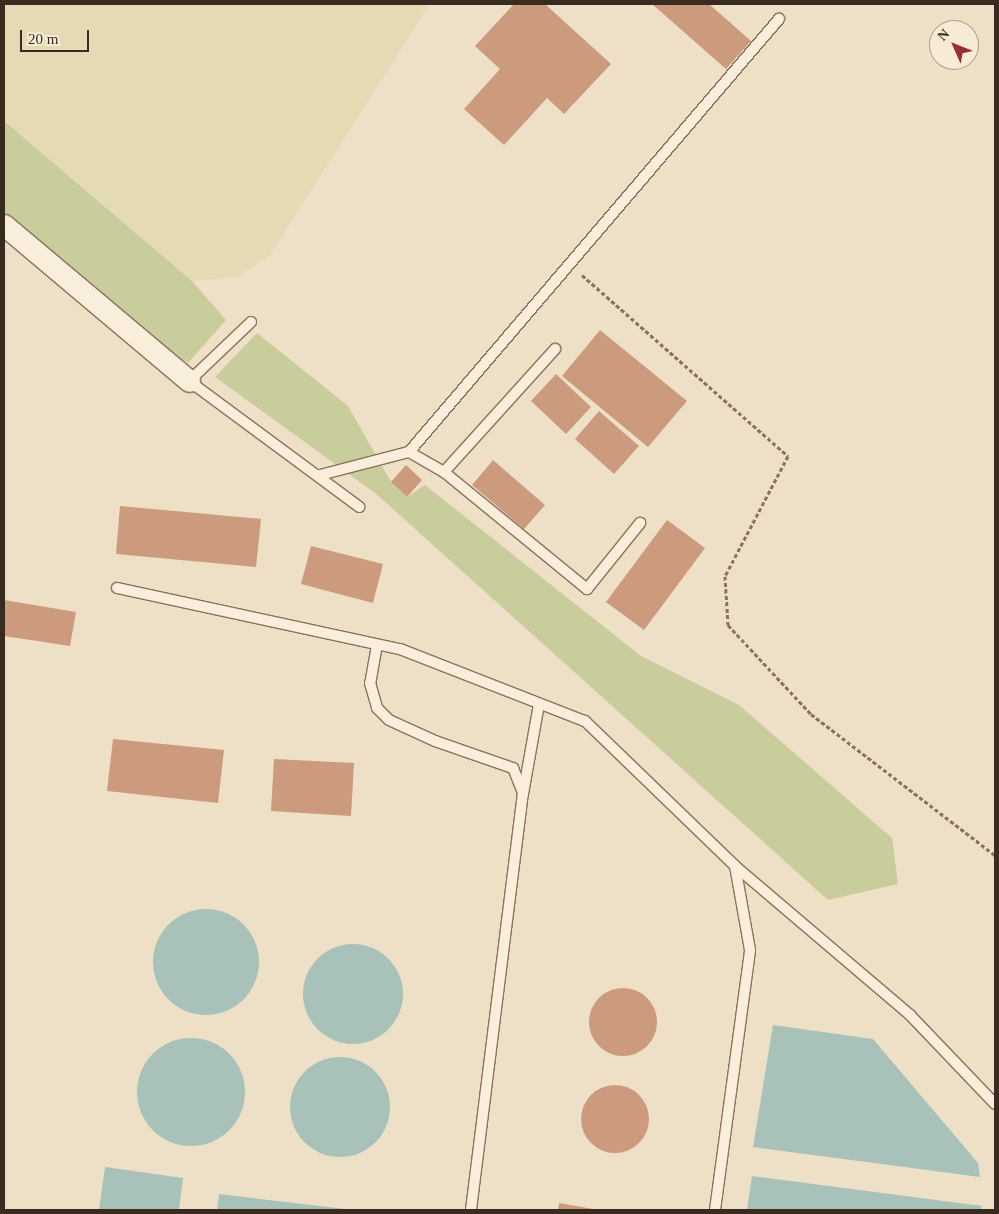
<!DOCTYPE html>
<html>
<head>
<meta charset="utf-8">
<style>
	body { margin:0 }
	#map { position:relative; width:999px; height:1214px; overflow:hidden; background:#eee0c7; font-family:Georgia,serif }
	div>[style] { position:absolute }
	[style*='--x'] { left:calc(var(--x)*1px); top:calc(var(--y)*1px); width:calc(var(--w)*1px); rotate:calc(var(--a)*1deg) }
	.farmland>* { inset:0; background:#e4dab4 }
	.green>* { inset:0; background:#c9cd9b }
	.water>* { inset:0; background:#a8c2b9 }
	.round { border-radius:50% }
	.building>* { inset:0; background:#cc9a7d }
	.path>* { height:3px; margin-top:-1.5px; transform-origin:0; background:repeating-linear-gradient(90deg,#8a725c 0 4px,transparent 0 6.5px) }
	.roads { filter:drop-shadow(1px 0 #8a725c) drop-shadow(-1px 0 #8a725c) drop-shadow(0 1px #8a725c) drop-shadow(0 -1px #8a725c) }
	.service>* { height:10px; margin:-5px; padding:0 5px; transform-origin:5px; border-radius:5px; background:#f9eedb }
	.minor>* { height:21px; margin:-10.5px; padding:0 10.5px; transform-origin:10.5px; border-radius:10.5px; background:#f9eedb }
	span { translate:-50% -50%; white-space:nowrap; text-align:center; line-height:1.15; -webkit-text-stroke:4.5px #f6ebd7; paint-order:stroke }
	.frame { position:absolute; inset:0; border:5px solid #3a2b20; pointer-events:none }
	.north { position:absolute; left:929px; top:20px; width:50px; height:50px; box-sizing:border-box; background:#f6ebd7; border:1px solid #ab9e8e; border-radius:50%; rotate:314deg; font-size:14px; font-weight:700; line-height:20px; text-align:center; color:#3a2b20 }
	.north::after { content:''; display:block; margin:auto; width:18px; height:22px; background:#992d33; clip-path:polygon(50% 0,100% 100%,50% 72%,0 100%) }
	.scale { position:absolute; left:20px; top:30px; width:69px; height:22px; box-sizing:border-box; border:2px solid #3a2b20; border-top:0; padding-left:6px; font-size:15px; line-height:18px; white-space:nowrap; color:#3a2b20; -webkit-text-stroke:4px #f6ebd7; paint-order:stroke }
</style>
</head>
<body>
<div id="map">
	<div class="farmland">
		<i style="clip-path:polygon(4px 4px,430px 4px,270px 255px,238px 277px,192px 281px,4px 121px)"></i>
	</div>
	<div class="green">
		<i style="clip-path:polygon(4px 121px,192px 281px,226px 320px,188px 363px,146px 337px,4px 219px)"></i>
		<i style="clip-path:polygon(257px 333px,348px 406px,391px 482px,407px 497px,425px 485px,641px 656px,739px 705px,892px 838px,898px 884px,828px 900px,375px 493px,215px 377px)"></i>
	</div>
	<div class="water">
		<i class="round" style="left:153px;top:909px;width:106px;height:106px"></i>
		<i class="round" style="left:303px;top:944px;width:100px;height:100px"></i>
		<i style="clip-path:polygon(773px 1025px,873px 1039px,978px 1163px,980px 1177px,753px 1147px)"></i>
		<i class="round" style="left:137px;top:1038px;width:108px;height:108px"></i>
		<i class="round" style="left:290px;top:1057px;width:100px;height:100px"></i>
		<i style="clip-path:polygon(105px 1167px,183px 1178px,179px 1210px,99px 1210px)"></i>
		<i style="clip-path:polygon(752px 1176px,982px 1206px,981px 1210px,747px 1210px)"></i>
		<i style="clip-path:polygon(219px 1194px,354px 1210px,217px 1210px)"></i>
	</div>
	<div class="building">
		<i style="clip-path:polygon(514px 4px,545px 4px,611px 64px,564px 114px,547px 98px,504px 145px,464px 109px,500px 69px,475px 46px)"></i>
		<i style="clip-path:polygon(652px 4px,709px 4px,751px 41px,726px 69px)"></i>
		<i style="clip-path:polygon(600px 330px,687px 401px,648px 447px,562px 376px)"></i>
		<i style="clip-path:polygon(556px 374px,591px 407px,566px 434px,531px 401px)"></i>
		<i style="clip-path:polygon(599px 411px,639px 446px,614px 474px,575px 439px)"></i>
		<i style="clip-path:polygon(493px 460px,545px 505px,524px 529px,472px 485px)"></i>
		<i style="clip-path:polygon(406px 465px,422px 480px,407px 497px,391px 482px)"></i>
		<i style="clip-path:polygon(120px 506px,261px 519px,256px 567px,116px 554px)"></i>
		<i style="clip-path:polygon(667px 520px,705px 548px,644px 630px,606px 602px)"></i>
		<i style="clip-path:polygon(311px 546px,383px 564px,373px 603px,301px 584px)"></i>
		<i style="clip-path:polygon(4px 600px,76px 612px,70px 646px,4px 636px)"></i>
		<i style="clip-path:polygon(113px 739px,224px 750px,218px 803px,107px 791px)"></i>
		<i style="clip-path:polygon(274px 759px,354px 763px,351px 816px,271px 811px)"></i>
		<i class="round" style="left:589px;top:988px;width:68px;height:68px"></i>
		<i class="round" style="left:581px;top:1085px;width:68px;height:68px"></i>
		<i style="clip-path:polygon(559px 1203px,593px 1209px,593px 1210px,558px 1210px)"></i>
	</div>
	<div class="path">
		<i style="--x:582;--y:275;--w:274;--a:41.3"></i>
		<i style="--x:788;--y:456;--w:136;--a:117.7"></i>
		<i style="--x:725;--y:576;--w:49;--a:86.5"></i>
		<i style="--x:728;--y:625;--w:122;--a:47"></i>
		<i style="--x:811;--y:714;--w:232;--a:37.5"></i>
	</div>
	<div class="roads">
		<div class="service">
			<i style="--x:251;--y:322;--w:86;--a:136.4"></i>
			<i style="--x:189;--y:381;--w:212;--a:36.5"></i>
			<i style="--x:409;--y:452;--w:570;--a:-49.49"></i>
			<i style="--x:444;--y:472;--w:185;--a:39.3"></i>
			<i style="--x:587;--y:589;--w:85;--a:-51.2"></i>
			<i style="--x:320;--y:475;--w:92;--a:-14.5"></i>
			<i style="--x:409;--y:452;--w:40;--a:29.7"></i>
			<i style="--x:444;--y:472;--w:166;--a:-47.9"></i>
			<i style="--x:117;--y:588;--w:289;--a:12.2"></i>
			<i style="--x:400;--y:649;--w:199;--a:21.3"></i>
			<i style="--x:585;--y:721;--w:209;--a:44"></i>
			<i style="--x:735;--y:866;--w:230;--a:40.4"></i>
			<i style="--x:910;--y:1015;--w:123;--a:46.3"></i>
			<i style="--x:377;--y:645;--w:39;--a:100"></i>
			<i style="--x:370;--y:683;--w:26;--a:74"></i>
			<i style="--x:377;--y:708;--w:17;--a:45"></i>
			<i style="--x:389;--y:720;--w:51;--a:24.5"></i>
			<i style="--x:435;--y:741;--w:83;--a:19.1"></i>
			<i style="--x:513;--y:768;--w:27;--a:68"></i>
			<i style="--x:471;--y:1210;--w:419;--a:-82.9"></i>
			<i style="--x:523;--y:794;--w:91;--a:-79.9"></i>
			<i style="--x:715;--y:1210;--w:262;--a:-82.3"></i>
			<i style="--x:750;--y:950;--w:85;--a:-100.1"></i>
		</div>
		<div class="minor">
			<i style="--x:4;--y:225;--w:242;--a:40.1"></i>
		</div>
	</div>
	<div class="frame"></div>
	<div class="north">N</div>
	<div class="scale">20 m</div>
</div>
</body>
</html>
